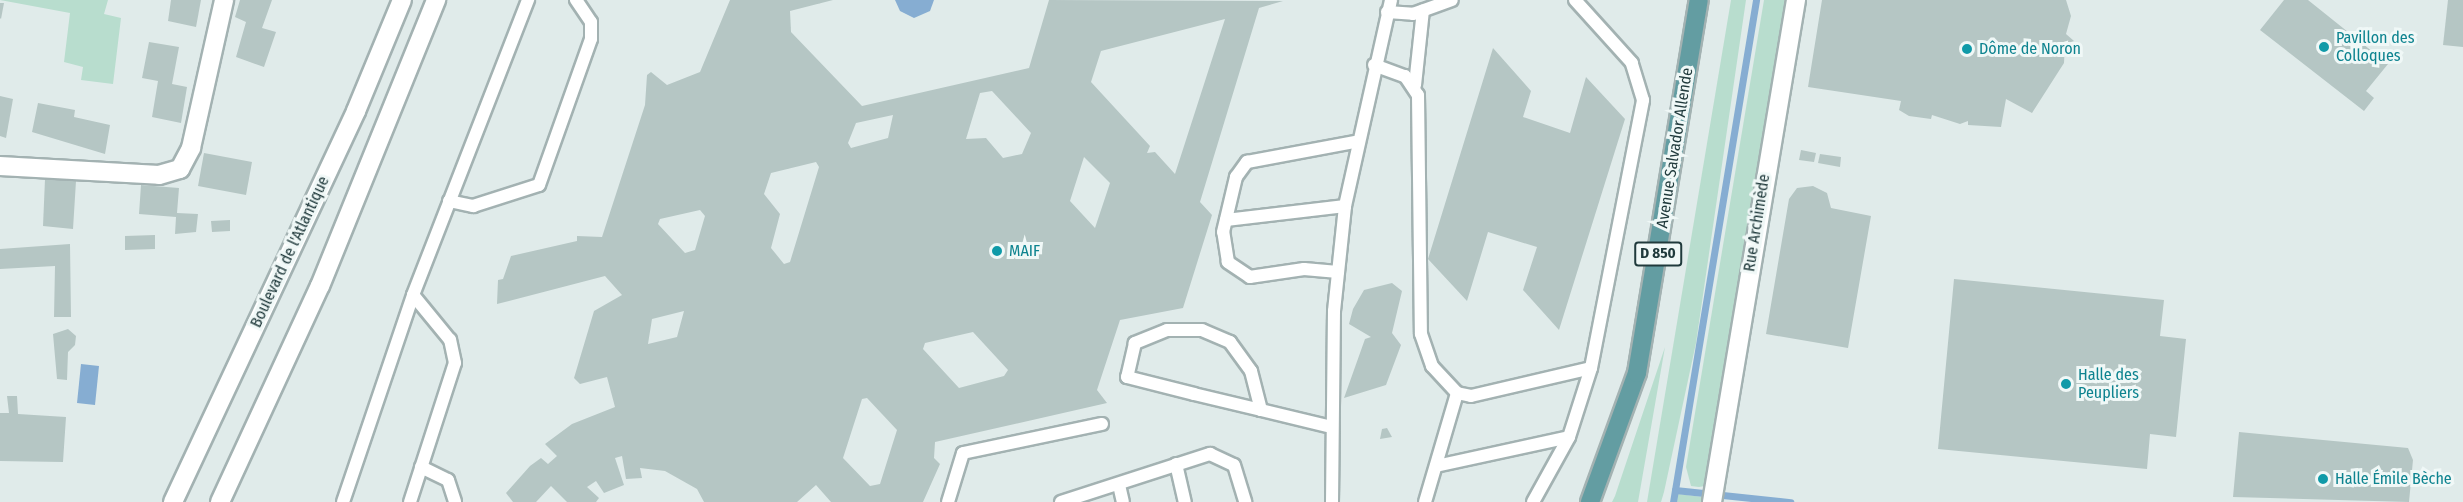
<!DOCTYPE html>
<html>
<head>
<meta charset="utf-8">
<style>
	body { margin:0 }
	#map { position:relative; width:2463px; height:502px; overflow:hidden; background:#e0ebea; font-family:"Fira Sans Condensed",sans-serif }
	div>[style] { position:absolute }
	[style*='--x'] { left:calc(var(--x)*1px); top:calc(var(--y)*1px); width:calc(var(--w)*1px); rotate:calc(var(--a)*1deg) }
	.green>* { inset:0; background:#b8ddce }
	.water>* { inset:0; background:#86add2 }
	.stream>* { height:7px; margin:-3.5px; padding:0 3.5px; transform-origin:3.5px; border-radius:3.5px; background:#86add2 }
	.building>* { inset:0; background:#b5c6c4 }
	.roads { filter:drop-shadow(2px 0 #a3b2b2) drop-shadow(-2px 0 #a3b2b2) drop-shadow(0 2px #a3b2b2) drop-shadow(0 -2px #a3b2b2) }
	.lane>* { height:12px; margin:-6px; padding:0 6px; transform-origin:6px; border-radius:6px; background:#fff }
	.street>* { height:18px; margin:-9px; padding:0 9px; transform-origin:9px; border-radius:9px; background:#fff }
	.secondary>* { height:18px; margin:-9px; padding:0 9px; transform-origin:9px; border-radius:9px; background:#fff }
	.primary>* { height:18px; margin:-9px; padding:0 9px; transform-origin:9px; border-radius:9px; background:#639da2 }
	.dots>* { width:16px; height:16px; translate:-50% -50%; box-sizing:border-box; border:3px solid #f0f8f7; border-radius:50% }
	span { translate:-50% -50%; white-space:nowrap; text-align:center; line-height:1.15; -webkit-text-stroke:6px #f0f8f7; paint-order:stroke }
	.shield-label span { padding:2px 4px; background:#f0f8f7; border:2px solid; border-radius:4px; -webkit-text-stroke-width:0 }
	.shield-label { font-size:15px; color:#203a3c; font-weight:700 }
	.culture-label { font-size:16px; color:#0d838f }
	.left { translate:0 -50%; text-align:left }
	.street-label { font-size:16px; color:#203a3c }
</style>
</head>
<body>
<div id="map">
	<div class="green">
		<i style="clip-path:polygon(0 0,108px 0,104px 14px,121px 18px,113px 84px,81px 80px,83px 67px,64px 62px,70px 13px)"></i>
		<i style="clip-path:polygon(1731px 0,1746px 0,1696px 343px,1664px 492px,1661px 502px,1647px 502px)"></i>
		<i style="clip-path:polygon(1764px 0,1786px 0,1710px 472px,1705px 486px,1699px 487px,1691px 486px,1686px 467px)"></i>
		<i style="clip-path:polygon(1665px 347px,1638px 502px,1612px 502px,1615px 496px)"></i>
		<i style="clip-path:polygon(1678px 494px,1703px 497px,1702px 502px,1677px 502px)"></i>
	</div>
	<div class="water">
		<i style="clip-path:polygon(895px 0,934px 0,930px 11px,914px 18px,900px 11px)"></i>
		<i style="clip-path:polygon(81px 364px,99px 366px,95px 405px,77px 403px)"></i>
	</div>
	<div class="stream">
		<i style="--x:1675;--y:490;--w:116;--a:6"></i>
		<i style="--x:1673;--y:502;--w:509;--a:-80.61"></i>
	</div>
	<div class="building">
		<i style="clip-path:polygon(171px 0,201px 0,196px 27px,168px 21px)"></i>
		<i style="clip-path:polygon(240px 0,272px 0,262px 28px,276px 32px,264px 67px,236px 57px,246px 22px,235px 17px)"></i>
		<i style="clip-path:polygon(evenodd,730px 0,833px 0,790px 11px,791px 32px,862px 106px,1029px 68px,1049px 0,1283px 1px,1259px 8px,1200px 202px,1212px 215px,1183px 308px,1120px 320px,1097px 390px,1107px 403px,935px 442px,934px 458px,940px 464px,923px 502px,831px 502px,816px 485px,797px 502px,704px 502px,697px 489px,665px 471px,640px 468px,642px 478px,626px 479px,622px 456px,615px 458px,624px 485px,604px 493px,596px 481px,587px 487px,599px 498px,596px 502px,567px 502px,551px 486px,536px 502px,513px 502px,506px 493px,530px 466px,541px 458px,548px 464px,557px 456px,545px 444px,572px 424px,615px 407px,607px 377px,580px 384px,574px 378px,594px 311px,622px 295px,605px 276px,497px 304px,498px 280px,503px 279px,511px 256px,577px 241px,577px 236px,602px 237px,645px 105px,647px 75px,651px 72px,667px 85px,700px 72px,730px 0,1225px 19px,1175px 174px,1155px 152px,1147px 153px,1150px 146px,1091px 82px,1101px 51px,1225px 19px,730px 0,992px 91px,1031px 133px,1022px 154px,1003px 158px,986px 138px,966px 139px,980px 93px,992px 91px,730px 0,893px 115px,888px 138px,851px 148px,848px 143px,856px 123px,893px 115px,730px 0,1084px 157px,1110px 183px,1095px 228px,1070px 201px,1084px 157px,730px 0,816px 162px,819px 167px,790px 262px,784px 264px,771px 248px,780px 214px,764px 194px,771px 173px,816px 162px,730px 0,700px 210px,705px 216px,695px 250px,685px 253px,658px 224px,660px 219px,700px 210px,730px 0,684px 311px,677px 337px,648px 344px,652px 319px,684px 311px,730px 0,973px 332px,1008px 370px,1004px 376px,959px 388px,923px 349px,925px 343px,973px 332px,730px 0,867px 398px,897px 430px,880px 484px,870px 486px,843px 458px,862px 399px,867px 398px)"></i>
		<i style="clip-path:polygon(1822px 0,2066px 0,2071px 16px,2066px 34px,2074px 41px,2065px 44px,2064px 63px,2032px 113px,2006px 99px,2001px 127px,1968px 125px,1968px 121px,1960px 124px,1932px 115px,1931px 119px,1909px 116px,1899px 110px,1901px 101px,1808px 87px)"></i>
		<i style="clip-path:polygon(2284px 0,2308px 0,2388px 64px,2366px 91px,2374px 98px,2364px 111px,2260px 30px)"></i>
		<i style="clip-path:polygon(2448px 0,2463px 0,2463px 47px,2443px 45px)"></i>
		<i style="clip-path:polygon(0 3px,4px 3px,1px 19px,0 18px)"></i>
		<i style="clip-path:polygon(149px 42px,179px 47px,172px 84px,187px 87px,181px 123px,152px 117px,158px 81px,142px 78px)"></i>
		<i style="clip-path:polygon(1493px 48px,1531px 91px,1523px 117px,1570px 133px,1586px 77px,1625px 119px,1559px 330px,1523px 290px,1537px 247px,1488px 232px,1467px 301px,1428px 259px)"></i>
		<i style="clip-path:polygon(0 96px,13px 99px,6px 138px,0 136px)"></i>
		<i style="clip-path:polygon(38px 103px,75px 110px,74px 117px,110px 125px,105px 154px,32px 132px)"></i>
		<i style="clip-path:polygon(1801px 150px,1816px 153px,1814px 162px,1799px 160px)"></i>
		<i style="clip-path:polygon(204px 153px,252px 162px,246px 195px,198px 186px)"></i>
		<i style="clip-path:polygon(1820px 154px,1841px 157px,1840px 167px,1818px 163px)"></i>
		<i style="clip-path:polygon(45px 179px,76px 181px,73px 229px,43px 226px)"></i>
		<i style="clip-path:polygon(141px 185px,179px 188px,177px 213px,198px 214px,196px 232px,175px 234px,176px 217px,139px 214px)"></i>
		<i style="clip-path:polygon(1813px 186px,1827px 193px,1831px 208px,1871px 216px,1848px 348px,1766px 334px,1789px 199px,1797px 188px)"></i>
		<i style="clip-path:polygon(230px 220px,230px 231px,212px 232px,211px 221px)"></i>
		<i style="clip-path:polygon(155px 235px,155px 249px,125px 250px,125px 236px)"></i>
		<i style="clip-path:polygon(70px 244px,71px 317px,54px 317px,55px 266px,0 269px,0 249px)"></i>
		<i style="clip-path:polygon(1954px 279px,2164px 300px,2160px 336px,2186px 339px,2176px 437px,2150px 434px,2147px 469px,1938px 449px)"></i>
		<i style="clip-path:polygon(1392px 283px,1402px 291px,1392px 333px,1401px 345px,1386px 385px,1344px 398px,1365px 339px,1371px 337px,1349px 324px,1353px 309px,1364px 290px)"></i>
		<i style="clip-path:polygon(68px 329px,76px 336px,75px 345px,68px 352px,67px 380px,57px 379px,53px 334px)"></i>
		<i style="clip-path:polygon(7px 396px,17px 396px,18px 414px,66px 417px,63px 462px,0 461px,0 413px,9px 413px)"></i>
		<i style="clip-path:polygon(1387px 428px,1392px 437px,1380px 439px,1382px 429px)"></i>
		<i style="clip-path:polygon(2239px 432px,2408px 448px,2413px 460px,2409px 502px,2233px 497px)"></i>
	</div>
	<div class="roads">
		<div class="lane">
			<i style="--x:1387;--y:12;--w:26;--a:4"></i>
			<i style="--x:1413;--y:14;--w:41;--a:-19.7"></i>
			<i style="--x:1374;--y:65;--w:33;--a:20"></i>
			<i style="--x:1405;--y:76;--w:23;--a:56"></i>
			<i style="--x:1418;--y:95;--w:239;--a:89.3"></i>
			<i style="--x:1421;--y:334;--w:34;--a:71"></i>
			<i style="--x:1432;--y:366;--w:37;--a:47"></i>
			<i style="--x:1457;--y:393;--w:14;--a:12"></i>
			<i style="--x:1471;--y:396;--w:123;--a:-13.1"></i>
			<i style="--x:1591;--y:368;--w:273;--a:-79"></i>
			<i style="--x:1643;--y:100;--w:39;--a:-107"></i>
			<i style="--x:1632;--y:63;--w:85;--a:-132.1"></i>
			<i style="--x:1415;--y:85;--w:75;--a:-83.9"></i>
			<i style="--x:449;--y:201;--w:25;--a:12"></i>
			<i style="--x:473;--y:206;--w:69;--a:-17.7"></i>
			<i style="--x:539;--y:185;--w:155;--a:-70.4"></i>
			<i style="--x:591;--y:39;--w:17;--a:-90"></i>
			<i style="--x:591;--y:22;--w:27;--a:-124"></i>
			<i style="--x:1226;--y:220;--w:120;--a:-6.7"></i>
			<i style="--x:1338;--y:272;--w:34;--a:-175"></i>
			<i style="--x:1304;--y:269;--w:55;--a:171.6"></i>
			<i style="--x:1250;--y:277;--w:27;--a:-146"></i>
			<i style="--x:1228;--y:262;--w:30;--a:-99"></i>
			<i style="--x:1223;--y:232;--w:57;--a:-76.7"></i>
			<i style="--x:1236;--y:177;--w:19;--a:-54"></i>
			<i style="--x:1247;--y:162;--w:110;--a:-10.5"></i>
			<i style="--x:1261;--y:410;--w:40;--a:-104.4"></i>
			<i style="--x:1251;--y:371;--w:36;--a:-126"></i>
			<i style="--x:1230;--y:342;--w:30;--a:-157"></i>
			<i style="--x:1202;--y:330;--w:35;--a:180"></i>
			<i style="--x:1167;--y:330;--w:35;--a:158"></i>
			<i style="--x:1135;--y:343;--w:35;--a:103"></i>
			<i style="--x:1127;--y:377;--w:69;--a:14.2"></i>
			<i style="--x:1194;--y:394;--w:69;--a:13.4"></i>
			<i style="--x:1261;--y:410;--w:73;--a:13.5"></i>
			<i style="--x:1176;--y:464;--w:39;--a:77"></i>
			<i style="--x:1436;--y:466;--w:136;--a:-12.3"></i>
			<i style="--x:421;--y:467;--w:30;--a:26"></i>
			<i style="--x:448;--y:480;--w:23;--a:72"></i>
			<i style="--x:1119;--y:485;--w:17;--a:77"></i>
			<i style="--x:343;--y:502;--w:219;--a:-71.3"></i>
			<i style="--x:413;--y:295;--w:317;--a:-68.7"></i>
			<i style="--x:410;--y:502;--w:146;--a:-72.1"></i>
			<i style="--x:455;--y:363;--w:24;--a:-102"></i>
			<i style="--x:450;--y:340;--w:58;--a:-129.4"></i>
			<i style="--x:948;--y:502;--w:51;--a:-73"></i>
			<i style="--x:963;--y:453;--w:142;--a:-11.8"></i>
			<i style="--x:1061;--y:502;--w:157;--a:-17.9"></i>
			<i style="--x:1210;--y:454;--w:26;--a:25"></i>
			<i style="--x:1234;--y:465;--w:39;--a:73"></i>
			<i style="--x:1332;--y:502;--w:191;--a:-89.4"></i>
			<i style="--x:1334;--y:311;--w:106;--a:-84"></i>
			<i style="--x:1345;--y:206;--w:211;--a:-77.4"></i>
			<i style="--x:1425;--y:502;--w:114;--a:-73.6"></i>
			<i style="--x:1533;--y:502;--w:74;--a:-61"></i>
			<i style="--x:1569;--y:437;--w:72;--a:-72.3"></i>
		</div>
		<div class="street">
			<i style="--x:0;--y:166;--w:159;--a:3.2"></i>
			<i style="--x:159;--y:175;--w:22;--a:-16"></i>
			<i style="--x:180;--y:169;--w:24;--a:-62"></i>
			<i style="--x:191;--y:148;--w:152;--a:-77.4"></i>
			<i style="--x:1712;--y:502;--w:509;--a:-80.5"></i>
		</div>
		<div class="secondary">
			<i style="--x:173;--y:502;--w:432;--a:-64.9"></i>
			<i style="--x:356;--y:111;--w:120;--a:-67.5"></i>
			<i style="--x:220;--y:502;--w:238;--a:-65.2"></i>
			<i style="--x:320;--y:286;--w:309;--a:-67.9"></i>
		</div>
		<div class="primary">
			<i style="--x:1590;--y:502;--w:137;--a:-70"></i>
			<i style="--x:1637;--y:373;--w:378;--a:-80.6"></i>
		</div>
	</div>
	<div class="dots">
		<i style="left:2324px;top:47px;background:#0f9aa8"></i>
		<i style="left:1967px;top:49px;background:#0f9aa8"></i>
		<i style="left:997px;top:251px;background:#0f9aa8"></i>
		<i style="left:2066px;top:384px;background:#0f9aa8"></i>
		<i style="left:2323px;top:479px;background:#0f9aa8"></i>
	</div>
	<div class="shield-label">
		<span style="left:1658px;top:254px">D 850</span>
	</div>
	<div class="culture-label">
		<span class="left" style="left:2336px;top:47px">Pavillon des<br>Colloques</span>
		<span class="left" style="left:1979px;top:49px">Dôme de Noron</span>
		<span class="left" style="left:1009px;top:251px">MAIF</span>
		<span class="left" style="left:2078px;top:384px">Halle des<br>Peupliers</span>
		<span class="left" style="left:2335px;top:479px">Halle Émile Bèche</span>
	</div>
	<div class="street-label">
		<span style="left:1675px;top:148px;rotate:-81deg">Avenue Salvador Allende</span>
		<span style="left:1757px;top:223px;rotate:-81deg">Rue Archimède</span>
		<span style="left:290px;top:252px;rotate:-65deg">Boulevard de l'Atlantique</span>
	</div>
</div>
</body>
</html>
